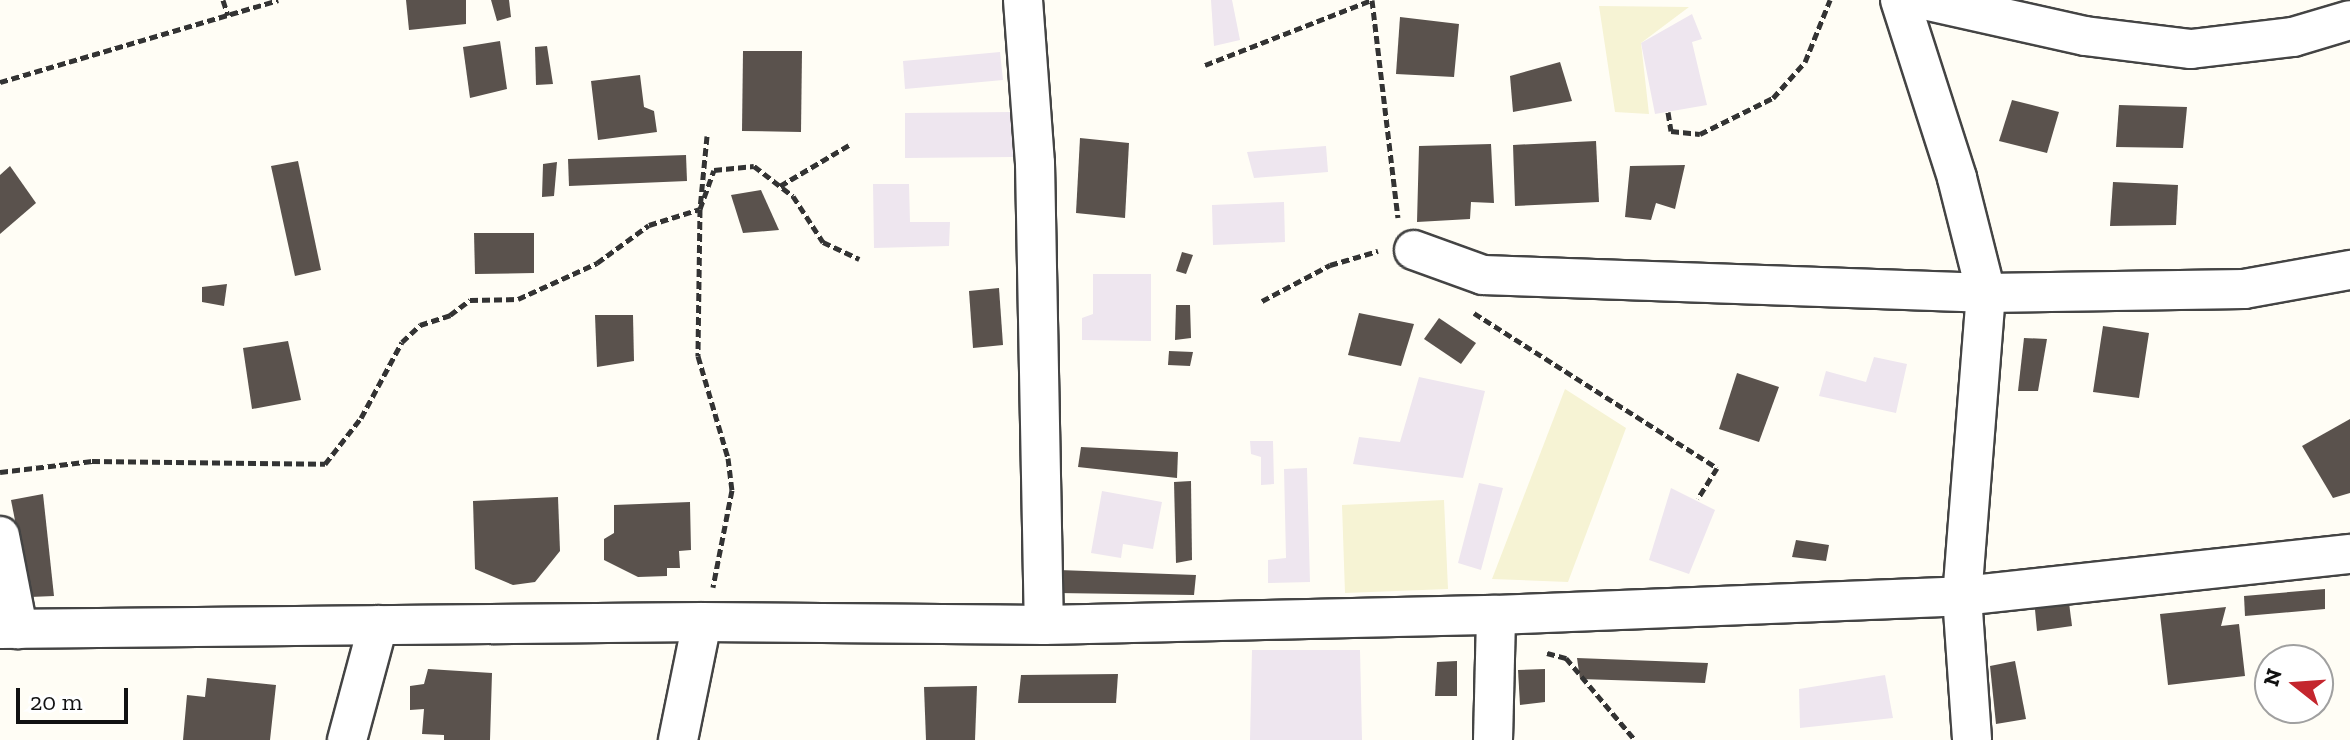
<!DOCTYPE html>
<html>
<head>
<meta charset="utf-8">
<style>
	body { margin:0 }
	#map { position:relative; width:2350px; height:740px; overflow:hidden; background:#fffdf5; font-family:"Zilla Slab",serif }
	div>[style] { position:absolute }
	[style*='--x'] { left:calc(var(--x)*1px); top:calc(var(--y)*1px); width:calc(var(--w)*1px); rotate:calc(var(--a)*1deg) }
	.industrial>* { inset:0; background:#eee6ef }
	.farmland>* { inset:0; background:#f6f3d4 }
	.building>* { inset:0; background:#5a524d }
	.path>* { height:5px; margin-top:-2.5px; transform-origin:0; background:repeating-linear-gradient(90deg,#333 0 8px,transparent 0 12px) }
	.roads { filter:drop-shadow(2px 0 #444) drop-shadow(-2px 0 #444) drop-shadow(0 2px #444) drop-shadow(0 -2px #444) }
	.minor>* { height:38px; margin:-19px; padding:0 19px; transform-origin:19px; border-radius:19px; background:#fff }
	span { translate:-50% -50%; white-space:nowrap; text-align:center; line-height:1.15; -webkit-text-stroke:8px #fff; paint-order:stroke }
	.north { position:absolute; left:2254px; top:644px; width:80px; height:80px; box-sizing:border-box; background:#fff; border:2px solid #a0a0a0; border-radius:50%; rotate:287deg; font-size:22px; font-weight:700; line-height:32px; text-align:center; color:#111 }
	.north::after { content:''; display:block; margin:auto; width:28px; height:36px; background:#c4262e; clip-path:polygon(50% 0,100% 100%,50% 72%,0 100%) }
	.scale { position:absolute; left:16px; top:688px; width:112px; height:36px; box-sizing:border-box; border:4px solid #111; border-top:0; padding-left:10px; font-size:24px; line-height:28px; white-space:nowrap; color:#111; -webkit-text-stroke:6px #fff; paint-order:stroke }
</style>
</head>
<body>
<div id="map">
	<div class="industrial">
		<i style="clip-path:polygon(1211px 0,1232px 0,1240px 40px,1214px 46px)"></i>
		<i style="clip-path:polygon(1692px 14px,1702px 39px,1692px 42px,1707px 105px,1655px 114px,1641px 43px)"></i>
		<i style="clip-path:polygon(1000px 52px,1003px 80px,905px 89px,903px 61px)"></i>
		<i style="clip-path:polygon(1013px 112px,1013px 157px,905px 158px,905px 113px)"></i>
		<i style="clip-path:polygon(1326px 146px,1328px 172px,1254px 178px,1247px 152px)"></i>
		<i style="clip-path:polygon(873px 184px,909px 184px,910px 222px,950px 222px,949px 246px,874px 248px)"></i>
		<i style="clip-path:polygon(1284px 202px,1285px 242px,1213px 245px,1212px 205px)"></i>
		<i style="clip-path:polygon(1093px 274px,1151px 274px,1151px 341px,1082px 340px,1082px 318px,1093px 314px)"></i>
		<i style="clip-path:polygon(1874px 357px,1907px 364px,1896px 413px,1819px 396px,1826px 371px,1866px 382px)"></i>
		<i style="clip-path:polygon(1419px 377px,1485px 391px,1463px 478px,1353px 464px,1359px 437px,1400px 442px)"></i>
		<i style="clip-path:polygon(1250px 441px,1273px 441px,1274px 484px,1261px 485px,1261px 457px,1251px 454px)"></i>
		<i style="clip-path:polygon(1307px 468px,1310px 582px,1268px 583px,1268px 560px,1286px 558px,1284px 469px)"></i>
		<i style="clip-path:polygon(1479px 483px,1503px 488px,1481px 570px,1458px 563px)"></i>
		<i style="clip-path:polygon(1671px 488px,1715px 510px,1689px 574px,1649px 560px)"></i>
		<i style="clip-path:polygon(1102px 491px,1162px 502px,1153px 549px,1123px 544px,1121px 558px,1091px 553px)"></i>
		<i style="clip-path:polygon(1252px 650px,1360px 650px,1362px 740px,1250px 740px)"></i>
		<i style="clip-path:polygon(1885px 675px,1893px 718px,1800px 728px,1799px 689px)"></i>
	</div>
	<div class="farmland">
		<i style="clip-path:polygon(1599px 6px,1689px 7px,1641px 43px,1649px 114px,1615px 112px)"></i>
		<i style="clip-path:polygon(1565px 389px,1626px 428px,1568px 582px,1492px 579px)"></i>
		<i style="clip-path:polygon(1444px 500px,1448px 589px,1345px 593px,1342px 505px)"></i>
	</div>
	<div class="building">
		<i style="clip-path:polygon(406px 0,466px 0,466px 24px,409px 30px)"></i>
		<i style="clip-path:polygon(491px 0,509px 0,511px 17px,497px 21px)"></i>
		<i style="clip-path:polygon(1400px 17px,1459px 24px,1454px 77px,1396px 74px)"></i>
		<i style="clip-path:polygon(500px 41px,507px 89px,470px 98px,463px 47px)"></i>
		<i style="clip-path:polygon(547px 46px,553px 84px,536px 85px,535px 47px)"></i>
		<i style="clip-path:polygon(743px 51px,802px 51px,801px 132px,742px 131px)"></i>
		<i style="clip-path:polygon(1560px 62px,1572px 101px,1513px 112px,1510px 76px)"></i>
		<i style="clip-path:polygon(640px 75px,644px 107px,654px 111px,657px 132px,598px 140px,591px 81px)"></i>
		<i style="clip-path:polygon(2012px 100px,2059px 112px,2047px 153px,1999px 141px)"></i>
		<i style="clip-path:polygon(2119px 105px,2187px 107px,2183px 148px,2116px 147px)"></i>
		<i style="clip-path:polygon(1080px 138px,1129px 143px,1125px 218px,1076px 213px)"></i>
		<i style="clip-path:polygon(1596px 141px,1599px 202px,1515px 206px,1513px 145px)"></i>
		<i style="clip-path:polygon(1491px 144px,1494px 203px,1471px 202px,1470px 219px,1417px 222px,1419px 146px)"></i>
		<i style="clip-path:polygon(686px 155px,687px 181px,569px 186px,568px 159px)"></i>
		<i style="clip-path:polygon(298px 161px,321px 270px,295px 276px,271px 166px)"></i>
		<i style="clip-path:polygon(557px 162px,554px 196px,542px 197px,543px 164px)"></i>
		<i style="clip-path:polygon(1685px 165px,1675px 209px,1656px 203px,1651px 220px,1625px 217px,1630px 166px)"></i>
		<i style="clip-path:polygon(10px 166px,36px 203px,0 234px,0 175px)"></i>
		<i style="clip-path:polygon(2113px 182px,2178px 185px,2176px 225px,2110px 226px)"></i>
		<i style="clip-path:polygon(761px 190px,779px 230px,743px 233px,731px 195px)"></i>
		<i style="clip-path:polygon(474px 233px,534px 233px,534px 273px,475px 274px)"></i>
		<i style="clip-path:polygon(1182px 252px,1193px 255px,1186px 274px,1176px 271px)"></i>
		<i style="clip-path:polygon(227px 284px,224px 306px,202px 302px,202px 287px)"></i>
		<i style="clip-path:polygon(999px 288px,1003px 345px,973px 348px,969px 291px)"></i>
		<i style="clip-path:polygon(1176px 305px,1190px 305px,1191px 338px,1175px 340px)"></i>
		<i style="clip-path:polygon(1359px 313px,1414px 324px,1401px 366px,1348px 355px)"></i>
		<i style="clip-path:polygon(595px 315px,633px 315px,634px 361px,597px 367px)"></i>
		<i style="clip-path:polygon(1439px 318px,1476px 343px,1461px 364px,1424px 339px)"></i>
		<i style="clip-path:polygon(2103px 326px,2149px 333px,2139px 398px,2093px 392px)"></i>
		<i style="clip-path:polygon(2024px 338px,2047px 339px,2038px 391px,2018px 391px)"></i>
		<i style="clip-path:polygon(288px 341px,301px 400px,252px 409px,243px 348px)"></i>
		<i style="clip-path:polygon(1169px 351px,1193px 352px,1190px 366px,1168px 365px)"></i>
		<i style="clip-path:polygon(1737px 373px,1779px 387px,1759px 442px,1719px 429px)"></i>
		<i style="clip-path:polygon(2350px 419px,2350px 493px,2333px 498px,2302px 446px)"></i>
		<i style="clip-path:polygon(1081px 447px,1178px 452px,1177px 478px,1078px 467px)"></i>
		<i style="clip-path:polygon(1191px 481px,1192px 560px,1176px 563px,1174px 482px)"></i>
		<i style="clip-path:polygon(43px 494px,54px 596px,30px 597px,11px 500px)"></i>
		<i style="clip-path:polygon(558px 497px,560px 551px,535px 582px,513px 585px,475px 569px,473px 501px)"></i>
		<i style="clip-path:polygon(690px 502px,691px 550px,679px 551px,680px 568px,667px 568px,667px 576px,638px 577px,604px 560px,604px 539px,614px 533px,614px 505px)"></i>
		<i style="clip-path:polygon(1796px 540px,1829px 545px,1826px 561px,1792px 557px)"></i>
		<i style="clip-path:polygon(1059px 570px,1196px 575px,1194px 595px,1057px 593px)"></i>
		<i style="clip-path:polygon(2325px 589px,2325px 609px,2245px 616px,2244px 596px)"></i>
		<i style="clip-path:polygon(2068px 595px,2072px 626px,2037px 631px,2034px 599px)"></i>
		<i style="clip-path:polygon(2226px 607px,2221px 626px,2239px 624px,2245px 676px,2168px 685px,2160px 614px)"></i>
		<i style="clip-path:polygon(1577px 658px,1708px 663px,1705px 683px,1580px 679px)"></i>
		<i style="clip-path:polygon(1457px 661px,1457px 696px,1435px 696px,1437px 662px)"></i>
		<i style="clip-path:polygon(2015px 661px,2026px 719px,1996px 724px,1990px 666px)"></i>
		<i style="clip-path:polygon(428px 669px,492px 673px,490px 740px,444px 740px,444px 735px,422px 734px,424px 709px,410px 710px,410px 686px,424px 684px)"></i>
		<i style="clip-path:polygon(1545px 669px,1545px 702px,1520px 705px,1518px 670px)"></i>
		<i style="clip-path:polygon(1118px 674px,1116px 703px,1018px 703px,1021px 675px)"></i>
		<i style="clip-path:polygon(207px 678px,276px 685px,270px 740px,183px 740px,187px 695px,205px 697px)"></i>
		<i style="clip-path:polygon(977px 686px,975px 740px,926px 740px,924px 687px)"></i>
	</div>
	<div class="path">
		<i style="--x:223;--y:0;--w:16;--a:72"></i>
		<i style="--x:1372;--y:0;--w:219;--a:83.2"></i>
		<i style="--x:1205;--y:65;--w:179;--a:-21.3"></i>
		<i style="--x:0;--y:82;--w:290;--a:-16.4"></i>
		<i style="--x:1668;--y:112;--w:19;--a:81"></i>
		<i style="--x:1671;--y:131;--w:29;--a:6"></i>
		<i style="--x:1700;--y:134;--w:81;--a:-26.3"></i>
		<i style="--x:1773;--y:98;--w:48;--a:-48.4"></i>
		<i style="--x:1805;--y:62;--w:67;--a:-68"></i>
		<i style="--x:707;--y:136;--w:73;--a:95.5"></i>
		<i style="--x:700;--y:209;--w:147;--a:90.8"></i>
		<i style="--x:698;--y:356;--w:106;--a:73.6"></i>
		<i style="--x:728;--y:458;--w:32;--a:83"></i>
		<i style="--x:732;--y:490;--w:99;--a:101.1"></i>
		<i style="--x:780;--y:186;--w:80;--a:-30.7"></i>
		<i style="--x:1262;--y:301;--w:77;--a:-27.9"></i>
		<i style="--x:1330;--y:265;--w:50;--a:-16.3"></i>
		<i style="--x:1474;--y:313;--w:288;--a:32.5"></i>
		<i style="--x:1717;--y:468;--w:36;--a:122"></i>
		<i style="--x:0;--y:472;--w:93;--a:-6.8"></i>
		<i style="--x:92;--y:461;--w:233;--a:0.7"></i>
		<i style="--x:325;--y:464;--w:58;--a:-52"></i>
		<i style="--x:361;--y:418;--w:86;--a:-61.7"></i>
		<i style="--x:402;--y:342;--w:25;--a:-43"></i>
		<i style="--x:420;--y:325;--w:32;--a:-18"></i>
		<i style="--x:450;--y:315;--w:25;--a:-37"></i>
		<i style="--x:470;--y:300;--w:48;--a:-1.2"></i>
		<i style="--x:518;--y:299;--w:87;--a:-24.5"></i>
		<i style="--x:597;--y:263;--w:64;--a:-36.2"></i>
		<i style="--x:649;--y:225;--w:53;--a:-17.4"></i>
		<i style="--x:700;--y:209;--w:41;--a:-70.3"></i>
		<i style="--x:714;--y:170;--w:40;--a:-5.7"></i>
		<i style="--x:754;--y:166;--w:49;--a:37.6"></i>
		<i style="--x:793;--y:196;--w:55;--a:56.9"></i>
		<i style="--x:823;--y:242;--w:40;--a:25"></i>
		<i style="--x:1547;--y:653;--w:20;--a:15"></i>
		<i style="--x:1566;--y:658;--w:107;--a:49.9"></i>
	</div>
	<div class="roads">
		<div class="minor">
			<i style="--x:1023;--y:0;--w:163;--a:85.8"></i>
			<i style="--x:1035;--y:163;--w:462;--a:88.9"></i>
			<i style="--x:1900;--y:0;--w:187;--a:72.2"></i>
			<i style="--x:1957;--y:178;--w:119;--a:75.8"></i>
			<i style="--x:1986;--y:293;--w:304;--a:94.5"></i>
			<i style="--x:1962;--y:596;--w:144;--a:86"></i>
			<i style="--x:1924;--y:0;--w:165;--a:12.6"></i>
			<i style="--x:2085;--y:36;--w:107;--a:7"></i>
			<i style="--x:2191;--y:49;--w:103;--a:-6.7"></i>
			<i style="--x:2293;--y:37;--w:59;--a:-16.6"></i>
			<i style="--x:1414;--y:250;--w:73;--a:19.9"></i>
			<i style="--x:1483;--y:275;--w:503;--a:2.05"></i>
			<i style="--x:1986;--y:293;--w:258;--a:-0.9"></i>
			<i style="--x:2244;--y:289;--w:108;--a:-10.2"></i>
			<i style="--x:0;--y:536;--w:95;--a:79"></i>
			<i style="--x:0;--y:629;--w:702;--a:-0.57"></i>
			<i style="--x:702;--y:622;--w:342;--a:0.5"></i>
			<i style="--x:1044;--y:625;--w:452;--a:-1.3"></i>
			<i style="--x:1496;--y:615;--w:466;--a:-2.3"></i>
			<i style="--x:1962;--y:596;--w:390;--a:-6.2"></i>
			<i style="--x:347;--y:740;--w:119;--a:-74.9"></i>
			<i style="--x:678;--y:740;--w:120;--a:-78.5"></i>
			<i style="--x:1493;--y:740;--w:125;--a:-88.6"></i>
		</div>
	</div>
	<div class="north">N</div>
	<div class="scale">20 m</div>
</div>
</body>
</html>
